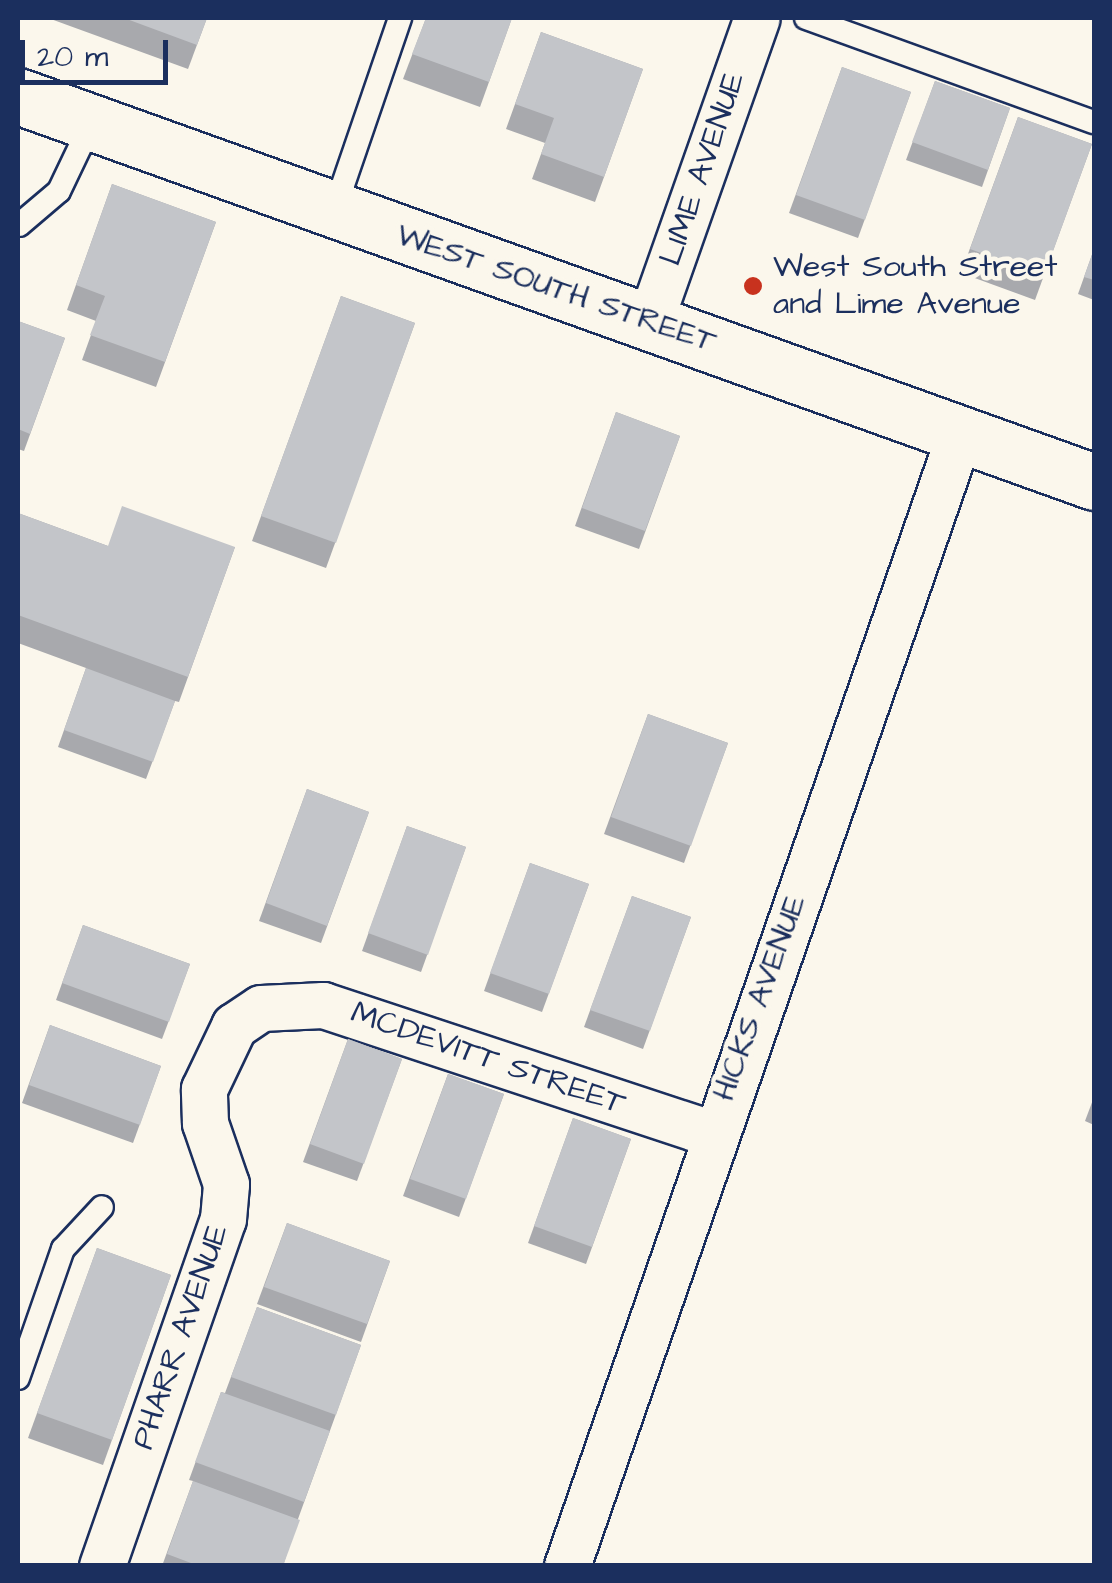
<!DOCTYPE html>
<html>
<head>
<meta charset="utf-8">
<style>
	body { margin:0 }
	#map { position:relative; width:1112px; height:1583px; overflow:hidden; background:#fbf7ec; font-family:"Architects Daughter",sans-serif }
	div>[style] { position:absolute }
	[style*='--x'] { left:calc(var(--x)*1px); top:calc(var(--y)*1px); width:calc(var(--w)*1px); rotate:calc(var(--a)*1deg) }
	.roads { filter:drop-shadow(2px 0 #1b2f5e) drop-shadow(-2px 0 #1b2f5e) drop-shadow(0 2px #1b2f5e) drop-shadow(0 -2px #1b2f5e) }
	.lane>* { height:22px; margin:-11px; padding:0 11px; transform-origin:11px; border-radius:11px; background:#fbf7ec }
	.street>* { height:45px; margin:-22.5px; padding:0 22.5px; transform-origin:22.5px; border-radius:22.5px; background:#fbf7ec }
	.secondary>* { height:55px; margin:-27.5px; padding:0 27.5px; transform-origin:27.5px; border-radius:27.5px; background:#fbf7ec }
	.wall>* { inset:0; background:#a8a9ad }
	.building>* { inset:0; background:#c3c5c9 }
	.dots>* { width:28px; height:28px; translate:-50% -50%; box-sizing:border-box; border:5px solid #fbf7ec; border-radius:50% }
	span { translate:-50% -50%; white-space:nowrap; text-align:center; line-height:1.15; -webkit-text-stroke:9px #fbf7ec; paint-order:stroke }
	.street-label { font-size:32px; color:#1b2f5e }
	.poi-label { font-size:32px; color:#1b2f5e }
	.left { translate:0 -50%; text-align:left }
	.frame { position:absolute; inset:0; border:20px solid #1b2f5e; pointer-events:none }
	.scale { position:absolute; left:20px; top:40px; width:148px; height:45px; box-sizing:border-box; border:5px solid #1b2f5e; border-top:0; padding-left:12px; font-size:30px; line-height:35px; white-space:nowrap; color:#1b2f5e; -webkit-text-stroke:8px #fbf7ec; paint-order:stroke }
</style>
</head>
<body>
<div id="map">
	<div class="roads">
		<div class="lane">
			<i style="--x:806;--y:18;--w:306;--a:19.9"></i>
			<i style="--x:334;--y:211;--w:204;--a:-71.1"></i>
			<i style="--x:19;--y:225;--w:52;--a:-40.4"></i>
			<i style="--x:59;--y:191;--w:74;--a:-64.5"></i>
			<i style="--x:18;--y:1378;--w:137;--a:-70.8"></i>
			<i style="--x:63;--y:1249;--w:57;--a:-47.1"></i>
		</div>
		<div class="street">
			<i style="--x:650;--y:321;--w:321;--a:-70.6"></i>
			<i style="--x:102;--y:1566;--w:367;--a:-70.8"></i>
			<i style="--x:223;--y:1219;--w:35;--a:-85"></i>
			<i style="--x:226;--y:1184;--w:65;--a:-109"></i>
			<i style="--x:205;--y:1123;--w:34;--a:-92"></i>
			<i style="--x:204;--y:1089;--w:70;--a:-64.5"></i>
			<i style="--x:234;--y:1026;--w:32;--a:-34"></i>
			<i style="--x:261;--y:1008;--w:62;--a:-2.8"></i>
			<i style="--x:323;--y:1005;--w:410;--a:18.3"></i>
			<i style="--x:567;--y:1566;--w:1199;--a:-70.87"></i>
		</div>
		<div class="secondary">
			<i style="--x:18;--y:96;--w:1143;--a:19.73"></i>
		</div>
	</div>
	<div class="wall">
		<i style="clip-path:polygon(48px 18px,207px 18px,188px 69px)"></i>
		<i style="clip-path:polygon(426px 18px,512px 18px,480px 107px,403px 79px)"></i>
		<i style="clip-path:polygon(541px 32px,643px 69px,595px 202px,532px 179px,545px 143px,506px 129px)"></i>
		<i style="clip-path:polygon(842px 67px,911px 92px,858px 238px,789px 213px)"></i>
		<i style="clip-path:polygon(935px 81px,1010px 108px,982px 187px,906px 160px)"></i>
		<i style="clip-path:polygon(1018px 117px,1092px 144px,1035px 300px,961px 273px)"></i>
		<i style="clip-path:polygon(112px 184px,216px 222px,156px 387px,82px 360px,96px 321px,67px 310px)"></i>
		<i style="clip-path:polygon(1094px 249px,1094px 300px,1078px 294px)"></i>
		<i style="clip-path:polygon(341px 296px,415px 323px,326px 568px,252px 541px)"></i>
		<i style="clip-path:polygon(18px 321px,65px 338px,24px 451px,18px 449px)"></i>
		<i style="clip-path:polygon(616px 412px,680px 436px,639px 549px,575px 526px)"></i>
		<i style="clip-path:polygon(18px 513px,108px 546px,235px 547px,179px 702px,175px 701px,146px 779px,58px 747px,86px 668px,18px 643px)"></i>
		<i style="clip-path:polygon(648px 714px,728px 743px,684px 863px,604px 834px)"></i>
		<i style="clip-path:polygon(307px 789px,369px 812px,321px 943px,259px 921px)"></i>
		<i style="clip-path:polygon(407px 826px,466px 847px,421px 972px,362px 951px)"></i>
		<i style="clip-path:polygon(530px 863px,589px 884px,542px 1012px,484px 991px)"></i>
		<i style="clip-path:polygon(632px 896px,691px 917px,643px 1049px,584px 1027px)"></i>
		<i style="clip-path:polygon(83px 925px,190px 964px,162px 1039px,56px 1000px)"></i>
		<i style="clip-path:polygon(50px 1025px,161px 1066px,133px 1143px,22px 1103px)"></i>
		<i style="clip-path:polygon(348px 1039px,402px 1059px,357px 1181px,303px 1162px)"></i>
		<i style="clip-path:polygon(448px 1074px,504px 1094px,459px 1217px,403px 1196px)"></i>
		<i style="clip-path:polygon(1094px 1097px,1094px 1125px,1085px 1121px)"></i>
		<i style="clip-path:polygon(573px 1118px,631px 1139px,586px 1264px,528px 1243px)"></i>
		<i style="clip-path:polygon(287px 1223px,390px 1261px,361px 1342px,257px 1304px)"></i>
		<i style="clip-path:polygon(97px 1248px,171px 1275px,103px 1465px,28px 1438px)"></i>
		<i style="clip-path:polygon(257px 1307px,361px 1345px,298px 1519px,283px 1566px,162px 1566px,193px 1481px,189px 1480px,221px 1392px,225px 1393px)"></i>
	</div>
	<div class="building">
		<i style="clip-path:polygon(124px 18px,207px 18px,197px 45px)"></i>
		<i style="clip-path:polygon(426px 18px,512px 18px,489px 82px,412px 54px)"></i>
		<i style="clip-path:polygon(541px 32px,643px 69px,604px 177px,541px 154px,554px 118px,515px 104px)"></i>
		<i style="clip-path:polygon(842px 67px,911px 92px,865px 220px,796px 195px)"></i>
		<i style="clip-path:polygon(935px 81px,1010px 108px,988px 170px,912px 142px)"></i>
		<i style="clip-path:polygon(1018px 117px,1092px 144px,1044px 276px,970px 249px)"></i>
		<i style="clip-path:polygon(112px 184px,216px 222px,165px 362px,90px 335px,105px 296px,76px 285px)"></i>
		<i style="clip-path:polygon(1094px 249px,1094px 280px,1084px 277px)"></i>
		<i style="clip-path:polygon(341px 296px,415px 323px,336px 543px,261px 516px)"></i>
		<i style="clip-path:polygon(18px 321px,65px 338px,30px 434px,18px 429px)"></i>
		<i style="clip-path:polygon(616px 412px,680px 436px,645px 531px,582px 508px)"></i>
		<i style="clip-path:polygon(122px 506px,235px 547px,188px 677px,18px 615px,18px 513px,108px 546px)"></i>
		<i style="clip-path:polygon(86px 668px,175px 701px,153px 762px,64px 730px)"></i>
		<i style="clip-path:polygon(648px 714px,728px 743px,691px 846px,611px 817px)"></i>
		<i style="clip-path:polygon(307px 789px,369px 812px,327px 926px,266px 903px)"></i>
		<i style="clip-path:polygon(407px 826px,466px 847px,428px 955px,368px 933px)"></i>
		<i style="clip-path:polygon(530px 863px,589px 884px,549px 994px,490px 973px)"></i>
		<i style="clip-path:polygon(632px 896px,691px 917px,650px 1031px,590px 1010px)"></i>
		<i style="clip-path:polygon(83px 925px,190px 964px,169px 1022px,62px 983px)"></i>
		<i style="clip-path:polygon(50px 1025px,161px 1066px,140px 1125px,29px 1085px)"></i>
		<i style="clip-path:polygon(348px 1039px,402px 1059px,364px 1164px,310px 1144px)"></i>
		<i style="clip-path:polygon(448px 1074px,504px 1094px,466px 1199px,410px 1179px)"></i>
		<i style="clip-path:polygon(573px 1118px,631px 1139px,592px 1247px,534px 1226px)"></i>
		<i style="clip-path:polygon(287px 1223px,390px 1261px,367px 1324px,264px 1287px)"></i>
		<i style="clip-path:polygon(97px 1248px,171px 1275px,112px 1440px,37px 1413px)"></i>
		<i style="clip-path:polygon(257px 1307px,361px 1345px,336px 1415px,231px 1377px)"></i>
		<i style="clip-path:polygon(221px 1392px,330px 1431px,304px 1502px,195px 1462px)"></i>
		<i style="clip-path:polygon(193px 1481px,300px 1520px,283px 1566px,199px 1566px,167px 1554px)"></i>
	</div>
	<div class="dots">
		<i style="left:753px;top:286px;background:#c8321e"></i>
	</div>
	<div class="street-label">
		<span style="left:703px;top:169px;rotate:-71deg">LIME AVENUE</span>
		<span style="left:556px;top:289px;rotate:19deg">WEST SOUTH STREET</span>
		<span style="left:760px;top:998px;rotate:-70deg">HICKS AVENUE</span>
		<span style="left:488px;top:1059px;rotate:19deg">MCDEVITT STREET</span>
		<span style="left:181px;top:1337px;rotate:-71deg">PHARR AVENUE</span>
	</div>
	<div class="poi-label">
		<span class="left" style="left:773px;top:286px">West South Street<br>and Lime Avenue</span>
	</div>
	<div class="frame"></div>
	<div class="scale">20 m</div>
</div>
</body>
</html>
